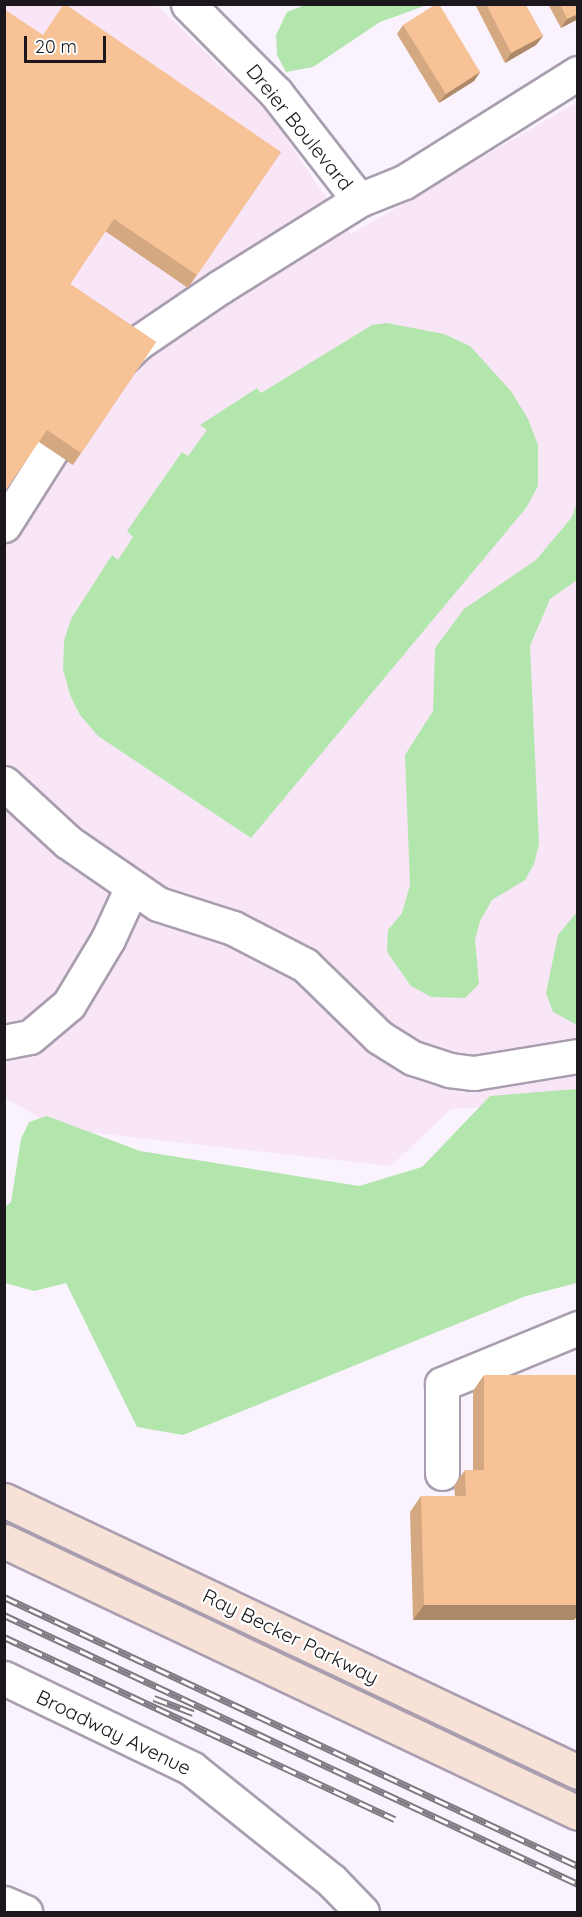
<!DOCTYPE html>
<html>
<head>
<meta charset="utf-8">
<style>
	body { margin:0 }
	#map { position:relative; width:582px; height:1917px; overflow:hidden; background:#faf3fe; font-family:Quicksand,sans-serif }
	div>[style] { position:absolute }
	[style*='--x'] { left:calc(var(--x)*1px); top:calc(var(--y)*1px); width:calc(var(--w)*1px); rotate:calc(var(--a)*1deg) }
	.education>* { inset:0; background:#f8e6f7 }
	.green>* { inset:0; background:#b2e6ad }
	.roads { filter:drop-shadow(2px 0 #a89eaf) drop-shadow(-2px 0 #a89eaf) drop-shadow(0 2px #a89eaf) drop-shadow(0 -2px #a89eaf) }
	.minor>* { height:33px; margin:-16.5px; padding:0 16.5px; transform-origin:16.5px; border-radius:16.5px; background:#fff }
	.major>* { height:33px; margin:-16.5px; padding:0 16.5px; transform-origin:16.5px; border-radius:16.5px; background:#f8e2d7 }
	.rail>* { height:7px; margin-top:-3.5px; transform-origin:0; background:repeating-linear-gradient(90deg,#fff 0 14px,#807a83 0 28px); box-sizing:border-box; border-block:2px solid #807a83 }
	.wall>* { inset:0; background:#d4a881 }
	.shaded-wall>* { inset:0; background:#ad8869 }
	.building>* { inset:0; background:#f7c396 }
	span { translate:-50% -50%; white-space:nowrap; text-align:center; line-height:1.15; -webkit-text-stroke:4.5px #fff; paint-order:stroke }
	.street-label { font-size:20px; color:#1b171d }
	.frame { position:absolute; inset:0; border:6px solid #1b171d; pointer-events:none }
	.scale { position:absolute; left:24px; top:36px; width:82px; height:27px; box-sizing:border-box; border:3px solid #1b171d; border-top:0; padding-left:8px; font-size:18px; line-height:21px; white-space:nowrap; color:#1b171d; -webkit-text-stroke:4px #fff; paint-order:stroke }
</style>
</head>
<body>
<div id="map">
	<div class="education">
		<i style="clip-path:polygon(152px 4px,159px 7px,269px 114px,351px 234px,577px 102px,577px 1102px,451px 1109px,391px 1166px,59px 1129px,5px 1098px,5px 5px)"></i>
	</div>
	<div class="green">
		<i style="clip-path:polygon(305px 5px,305px 4px,427px 5px,380px 22px,313px 67px,286px 72px,277px 55px,276px 35px,287px 12px)"></i>
		<i style="clip-path:polygon(387px 323px,444px 334px,470px 346px,511px 391px,528px 419px,538px 445px,538px 486px,526px 508px,251px 838px,98px 736px,80px 715px,70px 695px,63px 669px,64px 641px,71px 619px,112px 555px,118px 560px,133px 537px,127px 531px,182px 452px,188px 456px,207px 430px,200px 425px,257px 388px,261px 393px,372px 325px)"></i>
		<i style="clip-path:polygon(577px 502px,577px 580px,550px 599px,530px 646px,539px 844px,534px 864px,525px 880px,492px 900px,480px 921px,475px 940px,479px 984px,465px 998px,431px 997px,411px 986px,387px 952px,388px 930px,402px 913px,410px 885px,405px 755px,433px 711px,435px 648px,464px 609px,536px 560px,572px 517px)"></i>
		<i style="clip-path:polygon(577px 912px,577px 1025px,553px 1012px,546px 993px,558px 935px)"></i>
		<i style="clip-path:polygon(577px 1089px,577px 1283px,526px 1296px,183px 1435px,137px 1427px,66px 1283px,34px 1291px,5px 1283px,5px 1207px,11px 1202px,21px 1139px,29px 1122px,47px 1116px,140px 1151px,359px 1186px,422px 1167px,490px 1096px)"></i>
	</div>
	<div class="roads">
		<div class="minor">
			<i style="--x:188;--y:4;--w:125;--a:45.3"></i>
			<i style="--x:276;--y:93;--w:135;--a:52.2"></i>
			<i style="--x:114;--y:366;--w:35;--a:-44"></i>
			<i style="--x:139;--y:342;--w:98;--a:-34.2"></i>
			<i style="--x:220;--y:287;--w:164;--a:-32"></i>
			<i style="--x:359;--y:200;--w:48;--a:-21.8"></i>
			<i style="--x:404;--y:182;--w:205;--a:-32.1"></i>
			<i style="--x:4;--y:525;--w:133;--a:-57.6"></i>
			<i style="--x:4;--y:783;--w:87;--a:42.7"></i>
			<i style="--x:68;--y:842;--w:109;--a:34.6"></i>
			<i style="--x:158;--y:904;--w:79;--a:17.7"></i>
			<i style="--x:233;--y:928;--w:81;--a:27.2"></i>
			<i style="--x:305;--y:965;--w:103;--a:44.2"></i>
			<i style="--x:379;--y:1037;--w:40;--a:32"></i>
			<i style="--x:413;--y:1058;--w:38;--a:18"></i>
			<i style="--x:449;--y:1070;--w:25;--a:7"></i>
			<i style="--x:474;--y:1073;--w:105;--a:-9.3"></i>
			<i style="--x:4;--y:1042;--w:26;--a:-11"></i>
			<i style="--x:30;--y:1037;--w:51;--a:-40.2"></i>
			<i style="--x:69;--y:1004;--w:76;--a:-59"></i>
			<i style="--x:108;--y:939;--w:57;--a:-65.2"></i>
			<i style="--x:442;--y:1473;--w:89;--a:-90"></i>
			<i style="--x:442;--y:1384;--w:147;--a:-22.4"></i>
			<i style="--x:4;--y:1678;--w:208;--a:25.7"></i>
			<i style="--x:191;--y:1768;--w:181;--a:38.7"></i>
			<i style="--x:332;--y:1881;--w:43;--a:45.9"></i>
			<i style="--x:4;--y:1903;--w:23;--a:23"></i>
		</div>
		<div class="major">
			<i style="--x:4;--y:1500;--w:635;--a:25.35"></i>
			<i style="--x:4;--y:1541;--w:635;--a:25.35"></i>
		</div>
	</div>
	<div class="rail">
		<i style="--x:4;--y:1597;--w:634;--a:25.11"></i>
		<i style="--x:4;--y:1615;--w:634;--a:25.11"></i>
		<i style="--x:4;--y:1637;--w:431;--a:25"></i>
		<i style="--x:154;--y:1698;--w:42;--a:21"></i>
	</div>
	<div class="wall">
		<i style="clip-path:polygon(475px 4px,525px 4px,543px 36px,536px 45px,505px 63px)"></i>
		<i style="clip-path:polygon(548px 4px,578px 4px,578px 19px,561px 28px)"></i>
		<i style="clip-path:polygon(403px 25px,480px 72px,474px 81px,439px 103px,397px 34px)"></i>
		<i style="clip-path:polygon(43px 35px,281px 152px,188px 288px,105px 231px,70px 284px,156px 342px,73px 465px,39px 442px)"></i>
		<i style="clip-path:polygon(484px 1375px,574px 1620px,413px 1620px,410px 1512px,421px 1496px,455px 1496px,454px 1486px,465px 1470px,473px 1470px,473px 1391px)"></i>
	</div>
	<div class="shaded-wall">
		<i style="clip-path:polygon(578px 14px,578px 19px,561px 28px,567px 19px)"></i>
		<i style="clip-path:polygon(543px 36px,536px 45px,505px 63px,511px 53px)"></i>
		<i style="clip-path:polygon(480px 72px,474px 81px,439px 103px,446px 94px)"></i>
		<i style="clip-path:polygon(424px 1605px,578px 1605px,578px 1616px,574px 1620px,413px 1620px)"></i>
	</div>
	<div class="building">
		<i style="clip-path:polygon(64px 4px,65px 4px,281px 152px,197px 275px,114px 219px,70px 284px,156px 342px,81px 453px,47px 430px,4px 493px,4px 9px,43px 35px)"></i>
		<i style="clip-path:polygon(436px 4px,439px 4px,480px 72px,446px 94px,403px 25px)"></i>
		<i style="clip-path:polygon(486px 4px,525px 4px,543px 36px,511px 53px)"></i>
		<i style="clip-path:polygon(560px 4px,578px 4px,578px 14px,567px 19px)"></i>
		<i style="clip-path:polygon(484px 1375px,578px 1375px,578px 1605px,424px 1605px,421px 1496px,466px 1496px,465px 1470px,484px 1470px)"></i>
	</div>
	<div class="street-label">
		<span style="left:300px;top:127px;rotate:51deg">Dreier Boulevard</span>
		<span style="left:291px;top:1636px;rotate:26deg">Ray Becker Parkway</span>
		<span style="left:114px;top:1732px;rotate:26deg">Broadway Avenue</span>
	</div>
	<div class="frame"></div>
	<div class="scale">20 m</div>
</div>
</body>
</html>
